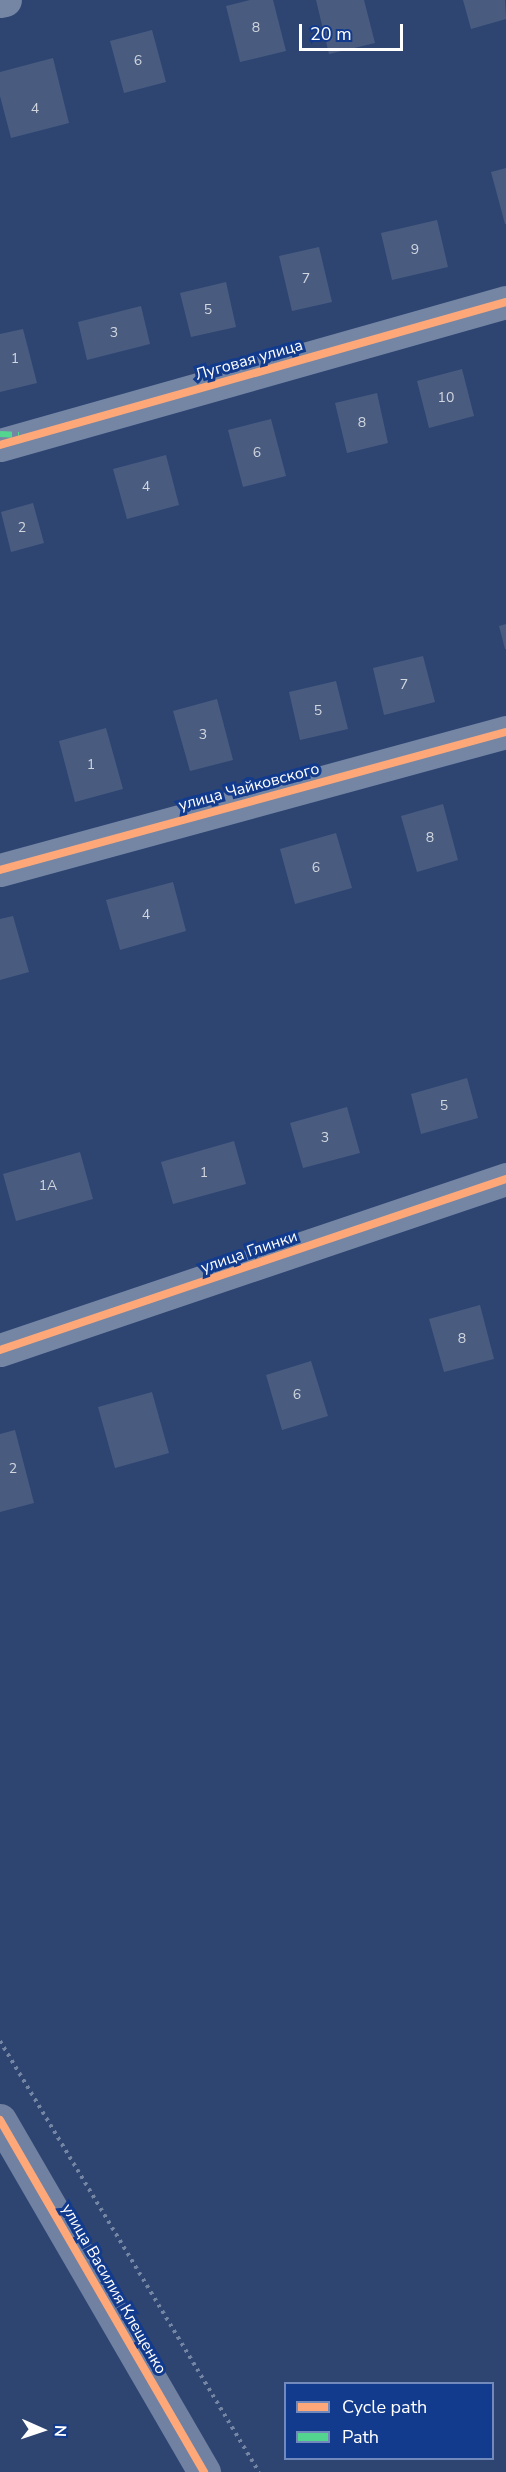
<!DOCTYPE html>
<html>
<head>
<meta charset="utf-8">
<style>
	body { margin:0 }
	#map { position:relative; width:506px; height:2472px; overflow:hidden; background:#2e4572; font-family:"Nunito Sans",sans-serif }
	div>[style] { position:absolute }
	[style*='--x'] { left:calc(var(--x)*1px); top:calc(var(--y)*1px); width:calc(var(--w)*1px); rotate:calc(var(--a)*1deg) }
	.building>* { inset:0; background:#495c80 }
	.path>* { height:4px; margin-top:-2px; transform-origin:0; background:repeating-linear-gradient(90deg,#7586a5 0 3px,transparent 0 7.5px) }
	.street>* { height:33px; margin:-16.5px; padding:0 16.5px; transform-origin:16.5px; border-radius:16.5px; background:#7586a5 }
	.secondary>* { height:33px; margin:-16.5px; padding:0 16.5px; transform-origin:16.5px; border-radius:16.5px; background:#7181a2 }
	.quiet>* { height:6px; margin-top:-3px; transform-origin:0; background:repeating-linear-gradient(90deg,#53d58f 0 12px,transparent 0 18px) }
	.cycleway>* { height:8px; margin:-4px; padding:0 4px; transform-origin:4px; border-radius:4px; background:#fea87a }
	span { translate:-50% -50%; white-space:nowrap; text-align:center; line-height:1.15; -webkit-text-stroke:6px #123b8e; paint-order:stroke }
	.number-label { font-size:14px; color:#d2d6df }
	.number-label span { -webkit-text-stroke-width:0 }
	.street-label { font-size:16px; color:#fff }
	.legend { position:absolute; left:284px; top:2382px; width:210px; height:78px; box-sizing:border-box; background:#123b8e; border:2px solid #7189bb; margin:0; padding:8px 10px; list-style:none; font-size:18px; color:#fff }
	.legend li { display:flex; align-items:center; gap:12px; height:30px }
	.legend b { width:30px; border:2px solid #7189bb }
	.north { position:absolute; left:12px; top:2400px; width:60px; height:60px; -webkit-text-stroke:4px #123b8e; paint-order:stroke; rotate:93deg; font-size:16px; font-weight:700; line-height:24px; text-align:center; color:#fff }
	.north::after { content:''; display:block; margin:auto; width:21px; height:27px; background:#fff; clip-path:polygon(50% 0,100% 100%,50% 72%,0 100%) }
	.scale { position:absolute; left:299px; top:24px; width:104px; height:27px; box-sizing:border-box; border:3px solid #fff; border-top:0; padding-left:8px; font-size:18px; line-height:21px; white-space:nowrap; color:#fff; -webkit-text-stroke:4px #123b8e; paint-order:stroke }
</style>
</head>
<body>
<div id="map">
	<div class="building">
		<i style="clip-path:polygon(250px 0,273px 0,286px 51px,240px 62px,226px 6px)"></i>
		<i style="clip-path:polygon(316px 0,364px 0,375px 43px,329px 54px)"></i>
		<i style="clip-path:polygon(463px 0,505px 0,506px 19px,471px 29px)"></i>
		<i style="clip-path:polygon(152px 30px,166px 82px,124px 93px,110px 41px)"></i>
		<i style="clip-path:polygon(53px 58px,69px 123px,11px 138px,0 96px,0 72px)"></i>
		<i style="clip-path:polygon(506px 168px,506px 224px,505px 224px,491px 172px)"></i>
		<i style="clip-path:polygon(437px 220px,448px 267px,392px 280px,381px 233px)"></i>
		<i style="clip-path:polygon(319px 247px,332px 302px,292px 311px,279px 256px)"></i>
		<i style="clip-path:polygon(226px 282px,236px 327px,191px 337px,180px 293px)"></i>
		<i style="clip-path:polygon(141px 306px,150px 344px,87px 360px,78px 322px)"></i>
		<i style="clip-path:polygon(23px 329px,37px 383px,0 392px,0 334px)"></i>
		<i style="clip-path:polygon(462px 369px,474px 416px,429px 428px,417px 381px)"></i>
		<i style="clip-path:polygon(377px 393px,388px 443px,347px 453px,335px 403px)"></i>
		<i style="clip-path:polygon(271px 419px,286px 476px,243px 487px,228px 430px)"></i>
		<i style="clip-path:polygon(166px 455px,179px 505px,127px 519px,113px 469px)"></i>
		<i style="clip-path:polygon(33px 503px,44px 543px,11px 552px,1px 512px)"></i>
		<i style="clip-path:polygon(506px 624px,506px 649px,505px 649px,499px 626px)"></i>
		<i style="clip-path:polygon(423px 656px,435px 702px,384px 715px,373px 668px)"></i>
		<i style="clip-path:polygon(336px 681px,348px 729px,300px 740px,289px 692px)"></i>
		<i style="clip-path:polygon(217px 699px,233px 760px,190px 771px,173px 711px)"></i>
		<i style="clip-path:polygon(106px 728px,123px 789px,75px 802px,59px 741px)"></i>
		<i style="clip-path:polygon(443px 804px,458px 860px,417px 872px,401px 816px)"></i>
		<i style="clip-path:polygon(336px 833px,352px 888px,295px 904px,280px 849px)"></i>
		<i style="clip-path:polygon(173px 882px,186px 931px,120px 950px,106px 900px)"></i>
		<i style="clip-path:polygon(13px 916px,29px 972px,0 980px,0 919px)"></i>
		<i style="clip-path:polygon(467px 1078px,478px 1118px,421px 1134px,411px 1094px)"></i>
		<i style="clip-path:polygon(347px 1107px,360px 1153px,303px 1168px,290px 1123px)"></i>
		<i style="clip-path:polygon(234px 1141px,246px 1184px,173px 1204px,161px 1162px)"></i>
		<i style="clip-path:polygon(80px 1152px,93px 1199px,16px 1221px,3px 1174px)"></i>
		<i style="clip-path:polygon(480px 1305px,494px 1359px,444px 1372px,429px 1319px)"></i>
		<i style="clip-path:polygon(311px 1361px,328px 1416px,282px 1430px,266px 1375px)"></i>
		<i style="clip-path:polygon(152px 1392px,169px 1453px,115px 1468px,98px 1407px)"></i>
		<i style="clip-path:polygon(15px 1430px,34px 1503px,0 1512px,0 1434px)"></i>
	</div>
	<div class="path">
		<i style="--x:0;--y:2041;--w:503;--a:59"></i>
	</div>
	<div class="street">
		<i style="--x:0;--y:1;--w:5;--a:-11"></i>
		<i style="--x:0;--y:445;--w:526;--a:-15.78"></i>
		<i style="--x:0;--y:870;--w:524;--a:-15.26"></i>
		<i style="--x:0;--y:1350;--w:534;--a:-18.67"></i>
	</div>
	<div class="secondary">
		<i style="--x:0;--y:2120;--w:407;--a:59.9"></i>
	</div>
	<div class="quiet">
		<i style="--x:0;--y:434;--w:19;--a:3"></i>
	</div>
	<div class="cycleway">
		<i style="--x:0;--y:445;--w:526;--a:-15.78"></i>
		<i style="--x:0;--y:870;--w:524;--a:-15.26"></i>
		<i style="--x:0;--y:1350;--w:534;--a:-18.67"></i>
		<i style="--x:0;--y:2120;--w:407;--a:59.9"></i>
	</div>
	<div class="number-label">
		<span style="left:256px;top:28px">8</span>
		<span style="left:138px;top:61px">6</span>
		<span style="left:35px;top:109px">4</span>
		<span style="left:415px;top:250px">9</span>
		<span style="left:306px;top:279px">7</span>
		<span style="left:208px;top:310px">5</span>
		<span style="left:114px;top:333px">3</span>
		<span style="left:15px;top:359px">1</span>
		<span style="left:446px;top:398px">10</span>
		<span style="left:362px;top:423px">8</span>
		<span style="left:257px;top:453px">6</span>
		<span style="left:146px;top:487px">4</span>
		<span style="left:22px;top:528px">2</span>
		<span style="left:404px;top:685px">7</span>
		<span style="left:318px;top:711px">5</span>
		<span style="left:203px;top:735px">3</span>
		<span style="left:91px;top:765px">1</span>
		<span style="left:430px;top:838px">8</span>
		<span style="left:316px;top:868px">6</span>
		<span style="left:146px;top:915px">4</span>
		<span style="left:444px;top:1106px">5</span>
		<span style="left:325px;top:1138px">3</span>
		<span style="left:204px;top:1173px">1</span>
		<span style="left:48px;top:1186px">1А</span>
		<span style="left:462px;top:1339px">8</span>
		<span style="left:297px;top:1395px">6</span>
		<span style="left:13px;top:1469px">2</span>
	</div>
	<div class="street-label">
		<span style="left:249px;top:360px;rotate:-16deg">Луговая улица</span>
		<span style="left:249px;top:787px;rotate:-15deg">улица Чайковского</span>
		<span style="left:249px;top:1252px;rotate:-19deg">улица Глинки</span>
		<span style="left:114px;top:2289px;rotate:60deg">улица Василия Клещенко</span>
	</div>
	<ul class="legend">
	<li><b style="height:8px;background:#fea87a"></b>Cycle path</li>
	<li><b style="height:8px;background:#53d58f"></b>Path</li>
	</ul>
	<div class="north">N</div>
	<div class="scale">20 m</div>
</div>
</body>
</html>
